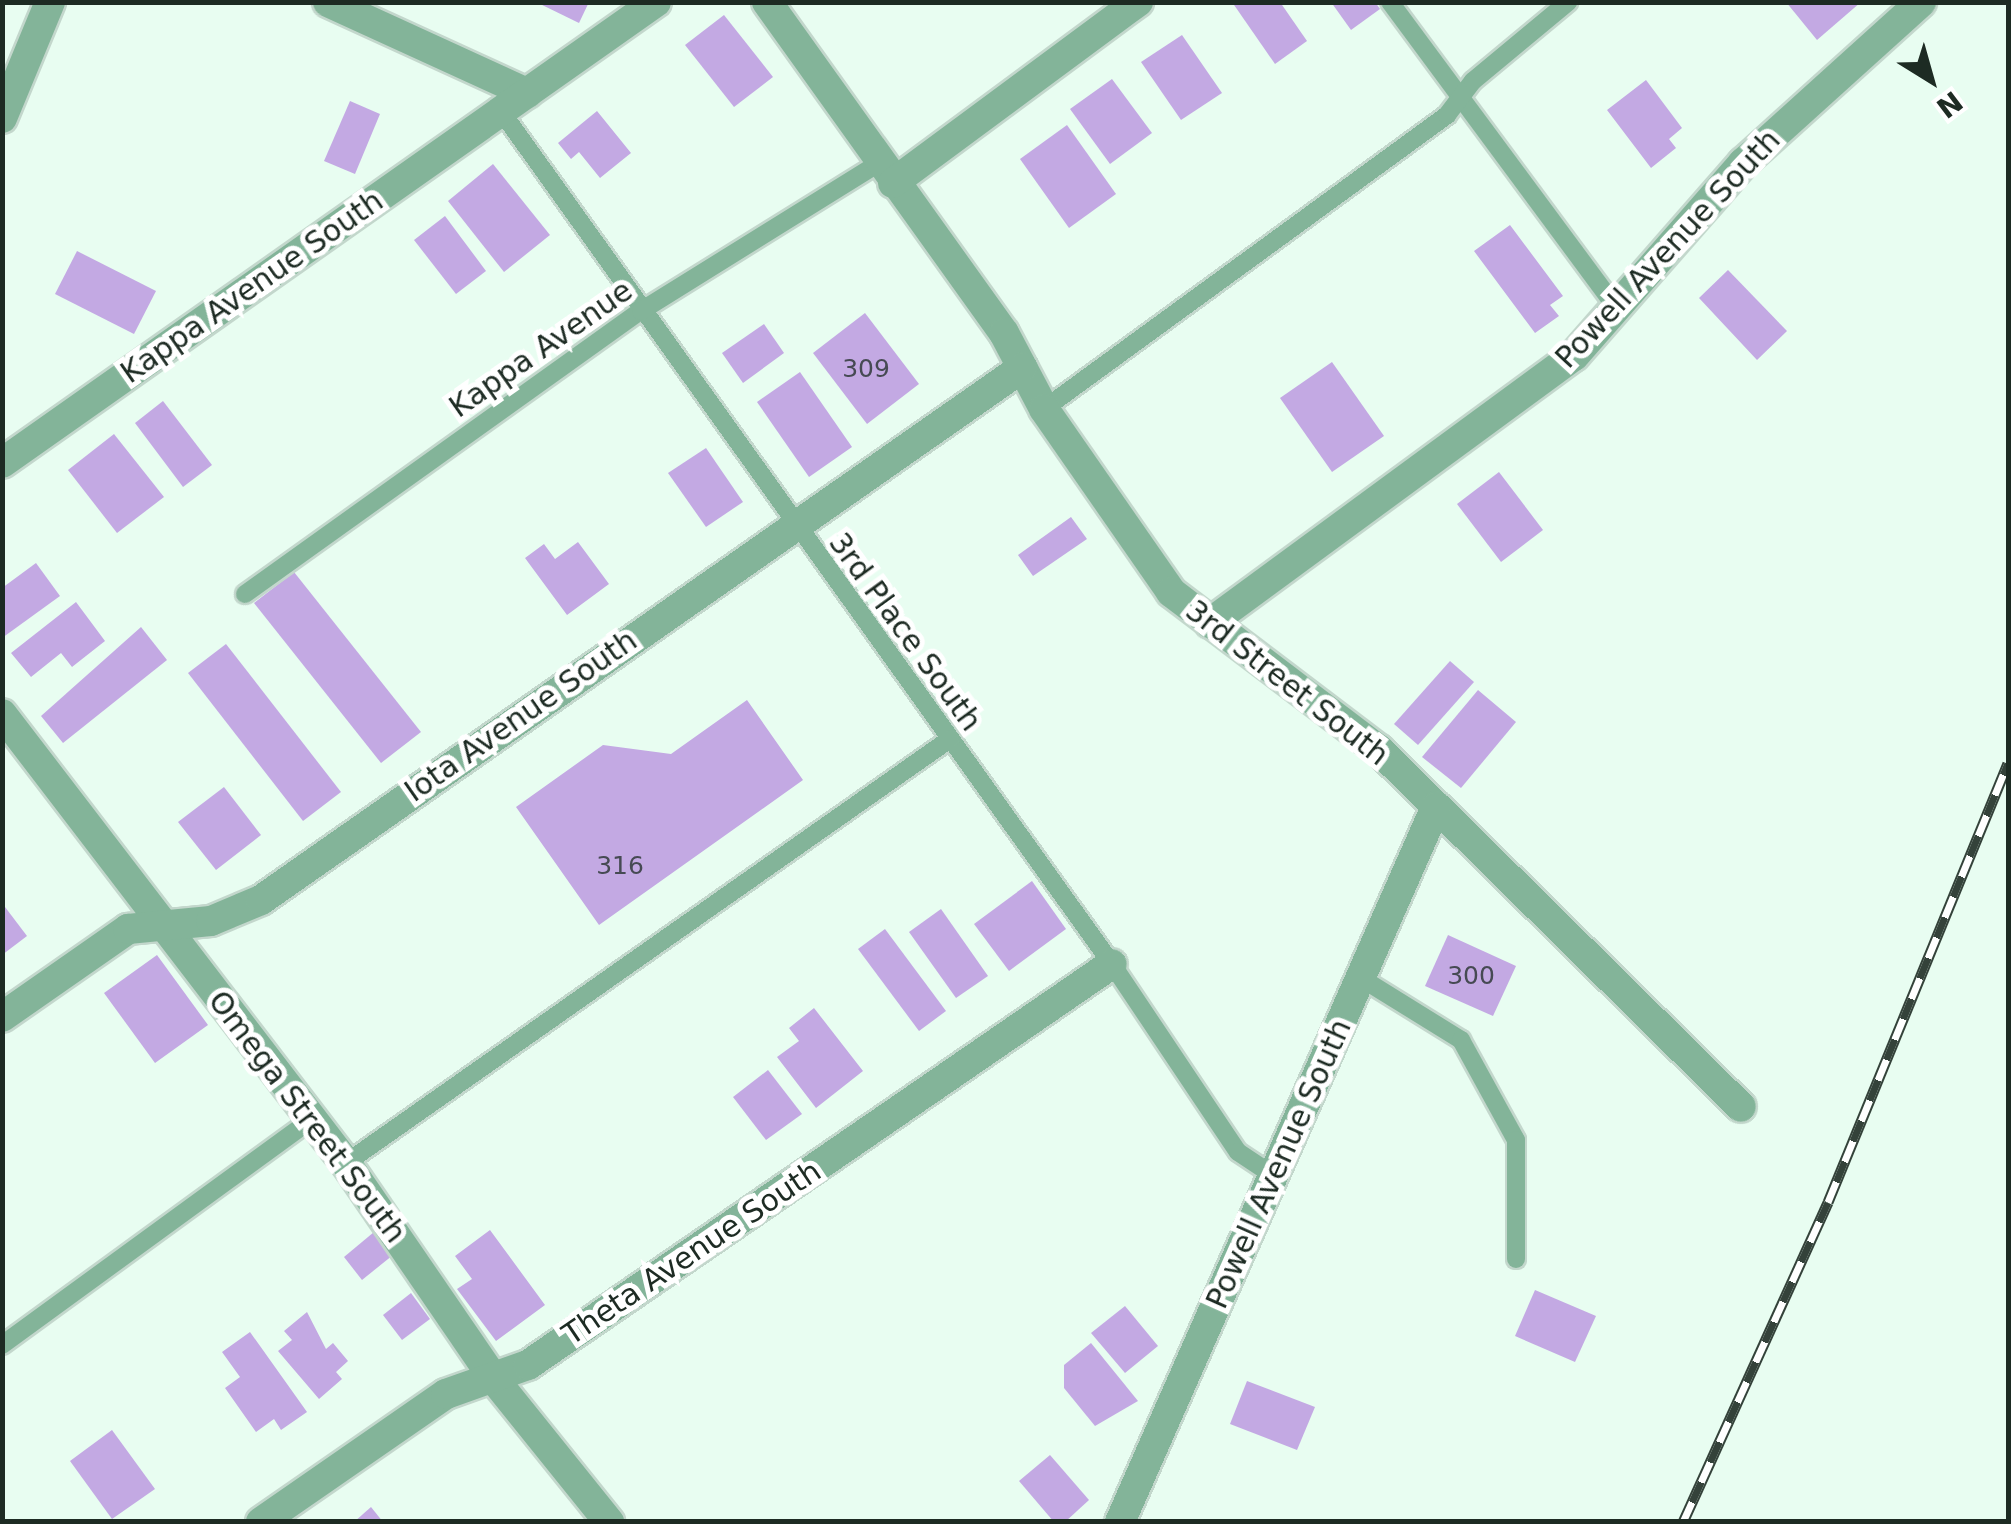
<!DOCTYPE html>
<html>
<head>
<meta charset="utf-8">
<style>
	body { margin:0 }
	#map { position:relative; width:2011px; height:1524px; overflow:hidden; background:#e8fdf1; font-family:"DejaVu Sans",sans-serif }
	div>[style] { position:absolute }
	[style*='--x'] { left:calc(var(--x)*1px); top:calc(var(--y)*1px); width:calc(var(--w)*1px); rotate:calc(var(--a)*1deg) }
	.building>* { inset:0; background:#c3a9e3 }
	.roads { filter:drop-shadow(2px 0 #c3d7cc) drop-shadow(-2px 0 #c3d7cc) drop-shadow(0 2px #c3d7cc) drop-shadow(0 -2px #c3d7cc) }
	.lane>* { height:18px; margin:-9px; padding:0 9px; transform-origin:9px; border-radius:9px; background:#83b499 }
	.street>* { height:30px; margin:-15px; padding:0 15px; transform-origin:15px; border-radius:15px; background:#83b499 }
	.rail>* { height:11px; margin-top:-5.5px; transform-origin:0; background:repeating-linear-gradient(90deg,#fff 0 22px,#34423a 0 44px); box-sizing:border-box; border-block:2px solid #34423a }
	span { translate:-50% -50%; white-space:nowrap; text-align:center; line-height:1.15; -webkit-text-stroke:10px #fff; paint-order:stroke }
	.number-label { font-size:25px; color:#464a53 }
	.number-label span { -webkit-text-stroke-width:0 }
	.street-label { font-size:30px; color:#1d2b23 }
	.frame { position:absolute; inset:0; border:5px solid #1d2b23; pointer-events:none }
	.north { position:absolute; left:1881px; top:30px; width:100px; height:100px; -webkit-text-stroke:8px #fff; paint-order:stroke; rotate:143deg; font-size:28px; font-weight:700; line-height:40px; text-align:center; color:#1d2b23 }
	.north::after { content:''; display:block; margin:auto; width:35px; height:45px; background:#1d2b23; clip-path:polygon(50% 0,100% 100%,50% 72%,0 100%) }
</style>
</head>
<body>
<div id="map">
	<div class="building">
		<i style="clip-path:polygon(536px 2px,589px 2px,579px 23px)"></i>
		<i style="clip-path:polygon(1232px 2px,1280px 2px,1307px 41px,1275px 64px)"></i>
		<i style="clip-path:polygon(1331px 2px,1375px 2px,1380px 9px,1351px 30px)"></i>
		<i style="clip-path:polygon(1786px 2px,1861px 2px,1817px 40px)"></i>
		<i style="clip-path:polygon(724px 15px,773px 77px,734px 107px,685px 45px)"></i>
		<i style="clip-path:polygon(1182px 35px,1222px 93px,1181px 120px,1141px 62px)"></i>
		<i style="clip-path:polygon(1112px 79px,1152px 133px,1110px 164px,1070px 109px)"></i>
		<i style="clip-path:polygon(1646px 80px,1682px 128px,1669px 139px,1676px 148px,1651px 168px,1607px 110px)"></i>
		<i style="clip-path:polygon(350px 101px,380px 114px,355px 174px,324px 161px)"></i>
		<i style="clip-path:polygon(597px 111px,631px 153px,600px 178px,579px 152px,571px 159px,558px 143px)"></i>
		<i style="clip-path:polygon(1067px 125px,1116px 194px,1069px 228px,1020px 159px)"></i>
		<i style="clip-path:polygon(493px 164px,550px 235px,504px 272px,448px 201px)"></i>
		<i style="clip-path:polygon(445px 216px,486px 271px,456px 294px,414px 240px)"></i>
		<i style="clip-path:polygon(1510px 225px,1563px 296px,1550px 305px,1559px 316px,1535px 333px,1474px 251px)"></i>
		<i style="clip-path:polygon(77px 251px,156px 291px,134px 334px,55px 294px)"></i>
		<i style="clip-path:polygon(1728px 270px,1787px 331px,1757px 360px,1699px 298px)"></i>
		<i style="clip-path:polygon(865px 313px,919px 384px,867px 424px,813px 353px)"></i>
		<i style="clip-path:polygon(764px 324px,784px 353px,743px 383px,722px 353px)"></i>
		<i style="clip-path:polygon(1332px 362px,1384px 436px,1332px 472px,1280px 398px)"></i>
		<i style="clip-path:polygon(800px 372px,852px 447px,809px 477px,757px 402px)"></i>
		<i style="clip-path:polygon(163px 401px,212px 465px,183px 487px,135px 423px)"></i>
		<i style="clip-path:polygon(114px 434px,164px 497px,117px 533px,68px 470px)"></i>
		<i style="clip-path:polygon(706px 448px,743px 502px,706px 527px,668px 473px)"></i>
		<i style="clip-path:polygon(1499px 472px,1543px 530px,1501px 562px,1457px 504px)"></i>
		<i style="clip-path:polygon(1071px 517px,1087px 539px,1033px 576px,1018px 555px)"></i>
		<i style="clip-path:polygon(578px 542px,609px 584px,567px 615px,525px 558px,544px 544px,555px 559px)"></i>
		<i style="clip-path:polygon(36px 563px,60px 596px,2px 638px,2px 588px)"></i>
		<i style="clip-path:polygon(294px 572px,421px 732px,381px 763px,254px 603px)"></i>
		<i style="clip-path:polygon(76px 602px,105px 641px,72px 667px,61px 653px,31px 677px,11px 653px)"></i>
		<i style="clip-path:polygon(141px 627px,167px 660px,63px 743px,41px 716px)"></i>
		<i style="clip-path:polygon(226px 644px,341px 792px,303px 821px,188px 673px)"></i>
		<i style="clip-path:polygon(1450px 661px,1474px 682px,1418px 745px,1394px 724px)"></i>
		<i style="clip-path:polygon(1478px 690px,1516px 722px,1461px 788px,1422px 757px)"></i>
		<i style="clip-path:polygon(747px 700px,803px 780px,599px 925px,516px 807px,603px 745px,671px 754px)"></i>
		<i style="clip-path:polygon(224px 787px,261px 835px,216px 870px,178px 822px)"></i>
		<i style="clip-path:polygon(1032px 881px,1066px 929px,1009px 971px,974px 924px)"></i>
		<i style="clip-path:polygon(2px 903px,27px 936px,2px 955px)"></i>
		<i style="clip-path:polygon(941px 909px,988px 976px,956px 998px,909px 932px)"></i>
		<i style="clip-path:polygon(885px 929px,946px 1011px,919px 1031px,858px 949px)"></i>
		<i style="clip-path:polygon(1448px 935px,1516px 966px,1493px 1016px,1425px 986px)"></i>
		<i style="clip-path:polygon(157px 955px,208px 1025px,155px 1063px,104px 993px)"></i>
		<i style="clip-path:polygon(814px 1008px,863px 1071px,816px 1108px,777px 1057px,799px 1041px,789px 1028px)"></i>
		<i style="clip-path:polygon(768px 1070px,802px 1114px,766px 1140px,733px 1097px)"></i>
		<i style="clip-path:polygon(490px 1230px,545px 1305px,496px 1341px,457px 1289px,472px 1279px,455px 1256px)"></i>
		<i style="clip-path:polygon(374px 1232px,393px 1255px,362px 1280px,344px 1257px)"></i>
		<i style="clip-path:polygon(1535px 1290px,1596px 1316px,1575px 1362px,1515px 1336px)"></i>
		<i style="clip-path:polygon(411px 1293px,430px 1319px,402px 1340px,383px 1315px)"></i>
		<i style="clip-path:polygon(1125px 1306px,1158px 1346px,1125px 1373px,1091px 1333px)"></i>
		<i style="clip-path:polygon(307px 1312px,326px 1349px,333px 1343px,348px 1361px,336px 1372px,342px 1379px,319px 1399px,278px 1351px,292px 1340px,284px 1331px)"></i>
		<i style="clip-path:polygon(250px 1332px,307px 1412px,281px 1430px,274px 1419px,256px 1432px,225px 1388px,240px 1377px,222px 1352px)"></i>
		<i style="clip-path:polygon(1091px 1343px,1138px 1401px,1095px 1426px,1064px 1388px,1064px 1365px)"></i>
		<i style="clip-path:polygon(1247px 1381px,1315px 1407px,1297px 1450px,1230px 1424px)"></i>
		<i style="clip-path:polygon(112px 1430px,155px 1489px,112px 1519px,70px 1461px)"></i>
		<i style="clip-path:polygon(1050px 1455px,1089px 1500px,1065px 1522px,1054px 1522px,1019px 1481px)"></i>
		<i style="clip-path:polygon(371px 1507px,383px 1522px,354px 1522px)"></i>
	</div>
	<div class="roads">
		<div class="lane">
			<i style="--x:1390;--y:2;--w:380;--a:53.5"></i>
			<i style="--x:501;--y:111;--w:1049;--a:54.39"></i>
			<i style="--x:1112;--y:964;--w:226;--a:56.2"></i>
			<i style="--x:1238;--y:1152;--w:43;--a:33.7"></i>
			<i style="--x:1044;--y:409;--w:499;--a:-36.1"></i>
			<i style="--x:1447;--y:115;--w:43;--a:-52.6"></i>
			<i style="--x:1473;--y:81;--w:124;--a:-39.7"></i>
			<i style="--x:245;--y:594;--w:487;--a:-35.6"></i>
			<i style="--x:641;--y:311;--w:280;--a:-31.9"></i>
			<i style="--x:1361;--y:978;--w:118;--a:31.8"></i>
			<i style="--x:1461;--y:1040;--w:114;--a:61.2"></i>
			<i style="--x:1516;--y:1140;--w:119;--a:90"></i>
			<i style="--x:346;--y:1163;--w:738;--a:-35.07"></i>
			<i style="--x:2;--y:1345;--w:382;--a:-36.1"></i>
		</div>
		<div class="street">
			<i style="--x:328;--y:2;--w:219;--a:24.6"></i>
			<i style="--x:767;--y:2;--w:407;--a:54.4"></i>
			<i style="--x:1004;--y:333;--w:86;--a:62.2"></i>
			<i style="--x:1044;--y:409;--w:223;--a:55.2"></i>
			<i style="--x:1171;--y:592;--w:261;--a:37.2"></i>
			<i style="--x:1379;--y:750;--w:508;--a:44.6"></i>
			<i style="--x:2;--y:118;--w:126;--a:-67.5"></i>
			<i style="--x:893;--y:183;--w:305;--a:-36.5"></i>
			<i style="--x:2;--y:463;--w:800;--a:-35.18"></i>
			<i style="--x:1210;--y:623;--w:451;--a:-36.3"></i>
			<i style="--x:1574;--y:356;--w:257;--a:-48.8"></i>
			<i style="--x:1743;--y:163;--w:240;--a:-42.1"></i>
			<i style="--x:2;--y:714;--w:566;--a:52.54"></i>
			<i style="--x:346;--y:1163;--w:262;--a:55.6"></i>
			<i style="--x:494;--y:1379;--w:184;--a:51.2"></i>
			<i style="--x:2;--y:1017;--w:154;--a:-34.9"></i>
			<i style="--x:128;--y:929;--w:83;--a:-5.5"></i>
			<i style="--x:211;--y:921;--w:54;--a:-22.8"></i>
			<i style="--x:261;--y:900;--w:929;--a:-34.96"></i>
			<i style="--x:261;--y:1522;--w:225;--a:-34.7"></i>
			<i style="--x:446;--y:1394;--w:87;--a:-19.5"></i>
			<i style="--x:528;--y:1365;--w:708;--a:-34.48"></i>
			<i style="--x:1120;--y:1522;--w:782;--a:-66.16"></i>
		</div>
	</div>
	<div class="rail">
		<i style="--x:1683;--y:1522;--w:351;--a:-65.6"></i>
		<i style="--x:1828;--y:1202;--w:474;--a:-67.7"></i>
	</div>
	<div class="number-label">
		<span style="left:866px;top:369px">309</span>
		<span style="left:620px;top:866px">316</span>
		<span style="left:1471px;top:976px">300</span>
	</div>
	<div class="street-label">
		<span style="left:1668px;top:249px;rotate:-47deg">Powell Avenue South</span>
		<span style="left:252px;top:287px;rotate:-35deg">Kappa Avenue South</span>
		<span style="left:541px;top:349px;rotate:-35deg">Kappa Avenue</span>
		<span style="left:905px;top:632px;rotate:54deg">3rd Place South</span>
		<span style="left:1287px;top:683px;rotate:38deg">3rd Street South</span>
		<span style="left:521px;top:716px;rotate:-35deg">Iota Avenue South</span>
		<span style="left:307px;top:1117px;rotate:53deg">Omega Street South</span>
		<span style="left:1279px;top:1164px;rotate:-66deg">Powell Avenue South</span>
		<span style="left:692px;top:1253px;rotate:-34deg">Theta Avenue South</span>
	</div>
	<div class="frame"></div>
	<div class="north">N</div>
</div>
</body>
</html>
